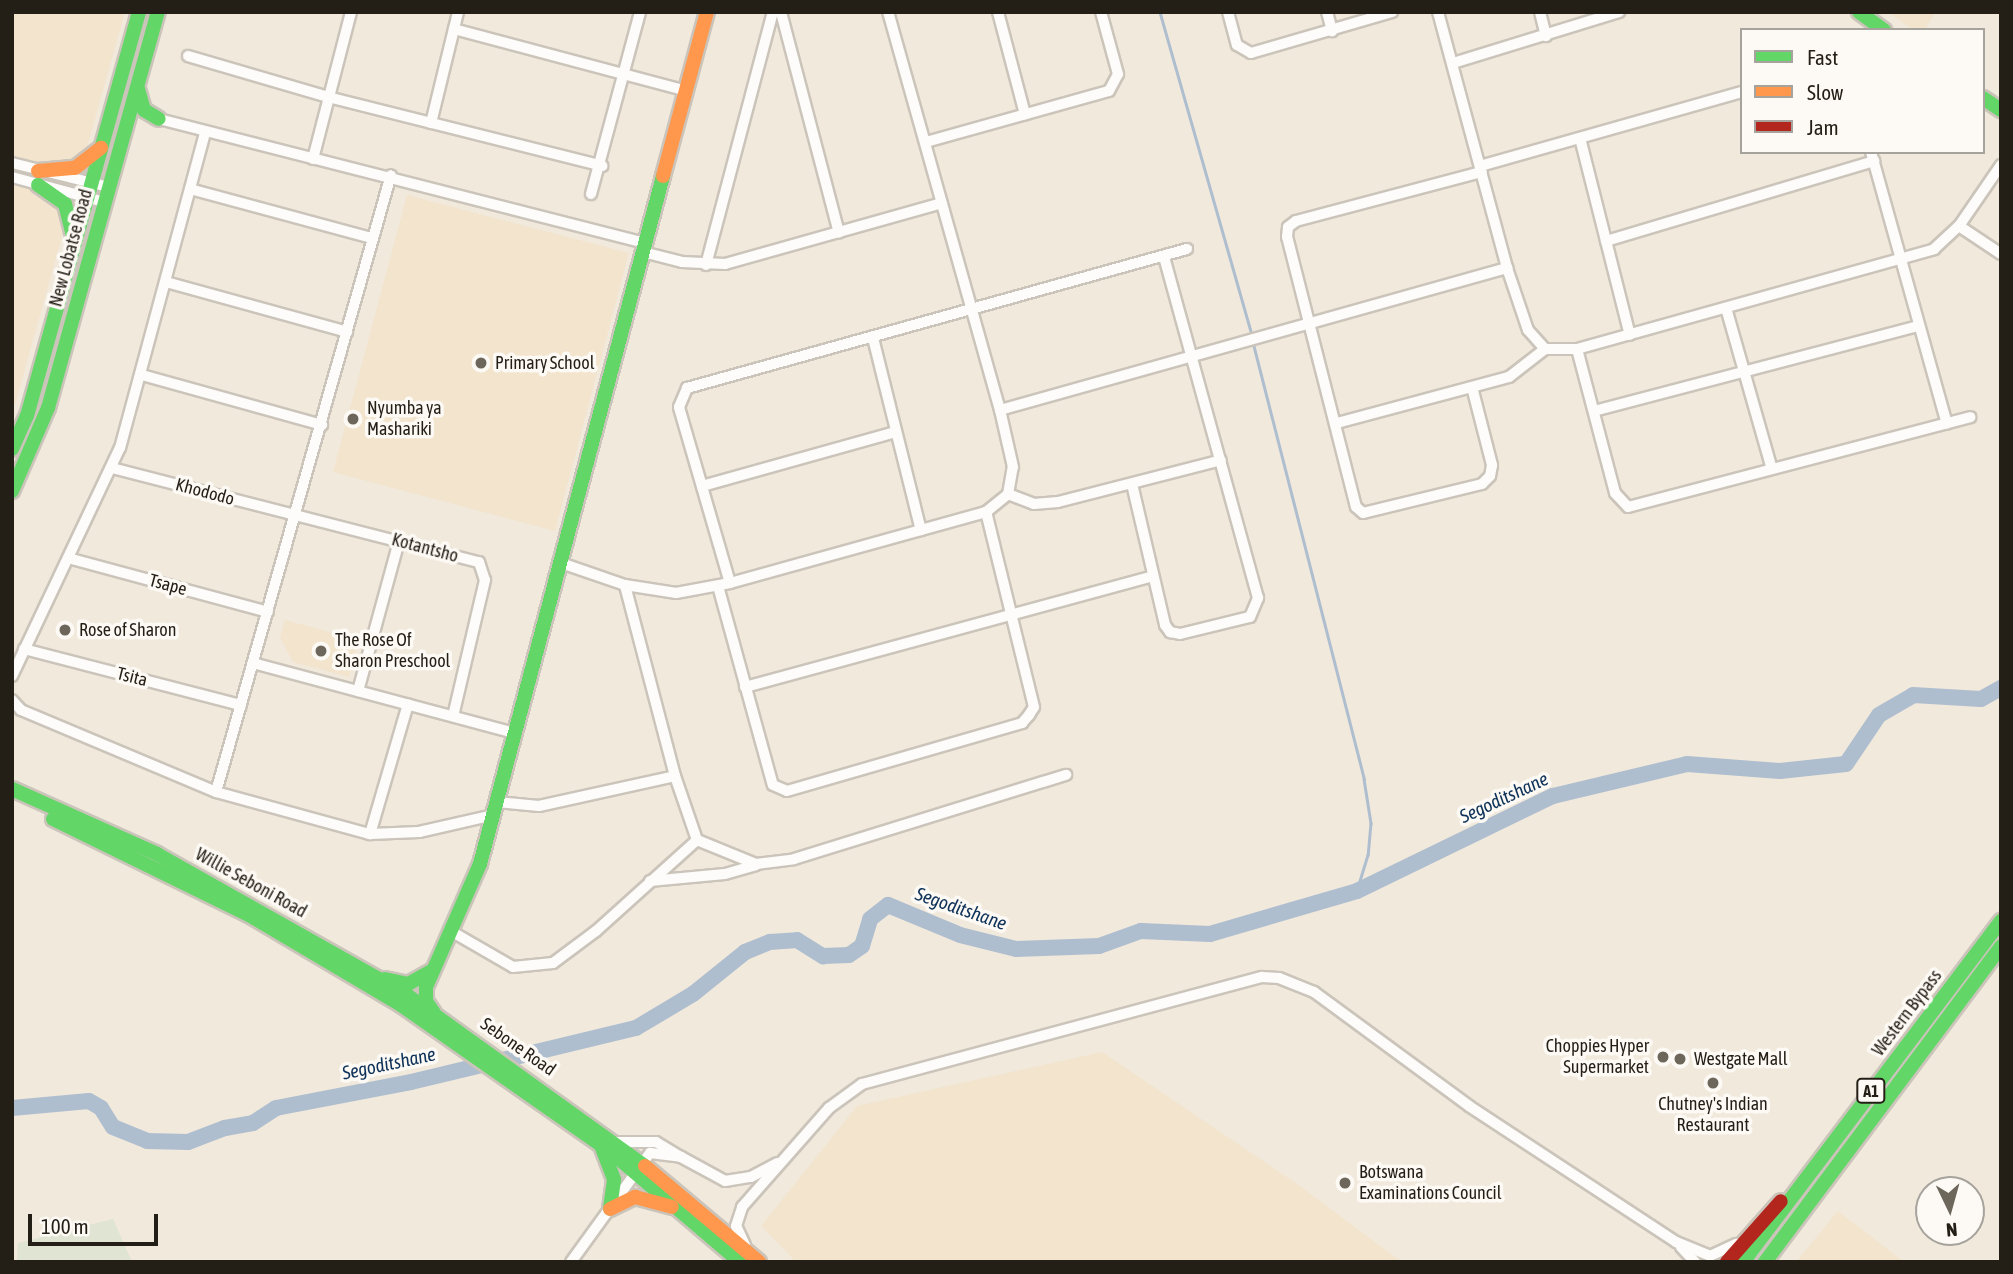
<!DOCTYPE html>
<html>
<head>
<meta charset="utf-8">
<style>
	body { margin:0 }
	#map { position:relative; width:2013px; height:1274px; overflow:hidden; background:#f1e9dc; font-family:"Asap Condensed",sans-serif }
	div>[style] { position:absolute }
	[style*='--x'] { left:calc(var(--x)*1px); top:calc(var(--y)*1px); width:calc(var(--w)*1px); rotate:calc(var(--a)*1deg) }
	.built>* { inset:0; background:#f2e4cd }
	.green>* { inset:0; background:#e0e4d2 }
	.stream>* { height:2.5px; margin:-1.25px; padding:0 1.25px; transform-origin:1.25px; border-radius:1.25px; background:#afbecf }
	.river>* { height:16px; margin:-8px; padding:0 8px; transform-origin:8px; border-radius:8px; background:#afbecf }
	.roads { filter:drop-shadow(2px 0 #cbc4ba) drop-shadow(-2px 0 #cbc4ba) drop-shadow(0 2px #cbc4ba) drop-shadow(0 -2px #cbc4ba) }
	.street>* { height:10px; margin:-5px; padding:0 5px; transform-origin:5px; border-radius:5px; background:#fdfcfa }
	.fast>* { height:14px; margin:-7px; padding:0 7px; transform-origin:7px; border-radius:7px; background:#63d668 }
	.slow>* { height:14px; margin:-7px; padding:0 7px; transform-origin:7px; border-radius:7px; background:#ff974d }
	.jam>* { height:14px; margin:-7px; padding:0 7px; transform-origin:7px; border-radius:7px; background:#b3261e }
	.dots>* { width:19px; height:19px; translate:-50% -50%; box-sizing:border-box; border:4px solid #fdfaf5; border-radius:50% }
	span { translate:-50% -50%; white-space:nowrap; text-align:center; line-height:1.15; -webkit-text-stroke:7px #fdfaf5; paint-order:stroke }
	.shield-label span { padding:2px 5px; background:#fdfaf5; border:2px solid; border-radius:5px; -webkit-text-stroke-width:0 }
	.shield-label { font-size:16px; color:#241f16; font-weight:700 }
	.street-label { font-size:18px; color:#241f16 }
	.poi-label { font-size:18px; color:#241f16 }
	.left { translate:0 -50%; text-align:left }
	.right { translate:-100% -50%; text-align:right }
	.water-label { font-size:19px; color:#0e3259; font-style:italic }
	.frame { position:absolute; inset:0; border:14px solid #241f16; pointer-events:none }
	.legend { position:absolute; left:1740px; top:28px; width:245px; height:126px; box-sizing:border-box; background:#fdfaf5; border:2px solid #a6a29c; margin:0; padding:9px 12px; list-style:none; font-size:21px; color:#241f16 }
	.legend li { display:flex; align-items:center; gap:14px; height:35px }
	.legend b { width:35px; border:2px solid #a6a29c }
	.north { position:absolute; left:1915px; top:1176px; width:70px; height:70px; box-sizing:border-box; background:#fdfaf5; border:2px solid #a6a29c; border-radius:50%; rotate:175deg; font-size:19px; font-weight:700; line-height:28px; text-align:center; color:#241f16 }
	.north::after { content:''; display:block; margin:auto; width:24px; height:32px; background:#6c665b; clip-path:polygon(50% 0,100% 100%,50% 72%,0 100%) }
	.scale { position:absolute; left:28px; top:1214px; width:130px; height:32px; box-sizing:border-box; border:4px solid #241f16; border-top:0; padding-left:9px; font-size:21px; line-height:24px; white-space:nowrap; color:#241f16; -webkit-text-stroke:5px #fdfaf5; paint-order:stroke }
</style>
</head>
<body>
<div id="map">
	<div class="built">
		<i style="clip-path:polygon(12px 12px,125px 12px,12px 415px)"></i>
		<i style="clip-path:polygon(1888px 12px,1936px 12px,1924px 30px,1913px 30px)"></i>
		<i style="clip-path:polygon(407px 195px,629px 253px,555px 531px,333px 472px)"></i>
		<i style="clip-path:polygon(285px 620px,359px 640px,349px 677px,293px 662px,280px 638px)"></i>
		<i style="clip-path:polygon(1102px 1052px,1297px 1184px,1402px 1262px,796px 1262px,761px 1226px,857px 1106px)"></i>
		<i style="clip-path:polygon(1838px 1211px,1904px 1262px,1796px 1262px)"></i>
	</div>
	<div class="green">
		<i style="clip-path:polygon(113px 1219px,132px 1262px,17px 1262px,18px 1243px)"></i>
	</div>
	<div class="stream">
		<i style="--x:1160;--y:12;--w:337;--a:74.1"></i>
		<i style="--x:1253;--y:342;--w:451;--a:75.7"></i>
		<i style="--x:1364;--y:779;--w:45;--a:81"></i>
		<i style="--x:1371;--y:823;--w:32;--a:95"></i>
		<i style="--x:1368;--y:855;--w:38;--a:107"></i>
	</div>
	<div class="river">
		<i style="--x:12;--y:1108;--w:77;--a:-5.2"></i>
		<i style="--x:89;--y:1101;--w:14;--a:30"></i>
		<i style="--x:101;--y:1108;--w:22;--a:58"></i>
		<i style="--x:113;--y:1127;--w:37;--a:22"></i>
		<i style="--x:147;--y:1141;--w:41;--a:1.4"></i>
		<i style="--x:188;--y:1142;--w:40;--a:-21"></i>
		<i style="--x:225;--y:1128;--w:28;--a:-10"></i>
		<i style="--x:253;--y:1123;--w:27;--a:-33"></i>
		<i style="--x:276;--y:1108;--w:137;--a:-10.9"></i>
		<i style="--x:411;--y:1082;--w:231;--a:-13.5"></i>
		<i style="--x:636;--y:1028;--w:66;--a:-30.8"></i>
		<i style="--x:693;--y:994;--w:67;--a:-38.9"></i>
		<i style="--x:745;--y:952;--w:27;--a:-22"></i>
		<i style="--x:770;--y:942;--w:27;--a:-4"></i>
		<i style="--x:797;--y:940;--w:31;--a:32"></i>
		<i style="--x:823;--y:956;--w:26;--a:-2"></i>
		<i style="--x:849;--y:955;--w:16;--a:-35"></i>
		<i style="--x:862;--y:946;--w:28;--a:-73"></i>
		<i style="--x:870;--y:919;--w:23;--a:-38"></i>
		<i style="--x:888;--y:905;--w:78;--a:22.6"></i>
		<i style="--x:960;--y:935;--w:58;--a:14"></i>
		<i style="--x:1016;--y:949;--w:83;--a:-2.1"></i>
		<i style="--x:1099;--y:946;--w:45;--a:-19.7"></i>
		<i style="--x:1141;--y:931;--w:69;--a:2.5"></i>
		<i style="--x:1210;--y:934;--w:153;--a:-16.3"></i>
		<i style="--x:1357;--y:891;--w:218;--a:-25.9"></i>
		<i style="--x:1553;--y:796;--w:138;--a:-13.4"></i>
		<i style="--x:1687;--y:764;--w:93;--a:4.3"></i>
		<i style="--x:1780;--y:771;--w:66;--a:-6.1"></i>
		<i style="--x:1846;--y:764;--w:59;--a:-56"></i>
		<i style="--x:1879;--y:715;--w:39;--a:-30"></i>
		<i style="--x:1913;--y:695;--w:68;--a:3.4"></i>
		<i style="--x:1981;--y:699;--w:23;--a:-29"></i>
	</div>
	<div class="roads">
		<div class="street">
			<i style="--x:781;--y:12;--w:228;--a:75.3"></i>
			<i style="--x:998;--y:12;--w:106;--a:75.2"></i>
			<i style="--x:1228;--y:12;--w:34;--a:75"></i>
			<i style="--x:1237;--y:45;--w:16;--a:30"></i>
			<i style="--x:1251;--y:53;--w:147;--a:-16.2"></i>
			<i style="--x:1327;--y:12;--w:20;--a:75"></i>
			<i style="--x:1438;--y:12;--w:265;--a:74.9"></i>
			<i style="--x:1507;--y:268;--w:65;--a:71.3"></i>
			<i style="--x:1528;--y:330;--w:25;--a:48"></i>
			<i style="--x:1545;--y:349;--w:32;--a:0"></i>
			<i style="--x:1577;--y:349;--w:371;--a:-15.6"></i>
			<i style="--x:1934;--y:249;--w:34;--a:-43"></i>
			<i style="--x:1959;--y:226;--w:74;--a:-55.5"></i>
			<i style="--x:1540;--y:12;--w:25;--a:76"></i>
			<i style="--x:454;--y:29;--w:241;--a:14.9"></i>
			<i style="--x:188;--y:56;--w:146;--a:16.3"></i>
			<i style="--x:328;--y:97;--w:283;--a:14.1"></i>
			<i style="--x:1453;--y:63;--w:174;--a:-17.1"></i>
			<i style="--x:159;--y:119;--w:502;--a:14.31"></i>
			<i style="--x:431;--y:123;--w:114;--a:-76.3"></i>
			<i style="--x:1580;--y:138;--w:203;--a:75.8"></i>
			<i style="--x:926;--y:142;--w:190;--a:-15.6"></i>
			<i style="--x:1109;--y:91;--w:19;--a:-62"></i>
			<i style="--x:1118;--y:74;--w:64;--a:-105.3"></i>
			<i style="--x:1871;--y:152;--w:282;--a:74.4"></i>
			<i style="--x:313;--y:159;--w:152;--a:-75.5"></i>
			<i style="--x:12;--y:163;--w:99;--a:14"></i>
			<i style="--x:1480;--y:166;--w:272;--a:-15.8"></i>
			<i style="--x:12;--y:177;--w:95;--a:15.2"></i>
			<i style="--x:190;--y:189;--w:188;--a:15.1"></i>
			<i style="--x:591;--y:194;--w:188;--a:-74.9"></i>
			<i style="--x:1959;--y:226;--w:50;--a:33.7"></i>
			<i style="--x:1606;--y:241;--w:280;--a:-16.6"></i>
			<i style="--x:643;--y:252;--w:40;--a:14.4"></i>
			<i style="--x:682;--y:262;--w:43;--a:2.7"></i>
			<i style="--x:725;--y:264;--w:225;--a:-15.7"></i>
			<i style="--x:706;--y:265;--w:262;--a:-75.2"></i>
			<i style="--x:166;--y:282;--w:188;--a:15.4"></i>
			<i style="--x:1726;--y:308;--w:167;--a:74.1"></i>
			<i style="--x:873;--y:338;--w:198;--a:76"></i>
			<i style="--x:1577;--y:349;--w:149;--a:75.2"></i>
			<i style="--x:1615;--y:493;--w:19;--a:47"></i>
			<i style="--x:1628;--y:507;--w:354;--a:-14.7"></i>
			<i style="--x:142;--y:375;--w:187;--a:15.5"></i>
			<i style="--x:1472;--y:387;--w:81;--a:75.6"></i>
			<i style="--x:1492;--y:465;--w:11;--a:100"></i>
			<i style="--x:1490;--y:476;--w:11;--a:135"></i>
			<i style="--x:1482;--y:484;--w:122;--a:166.3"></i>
			<i style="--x:1363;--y:513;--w:9;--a:-139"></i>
			<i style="--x:1356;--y:507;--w:279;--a:-104.3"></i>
			<i style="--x:1287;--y:237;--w:10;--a:-84"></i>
			<i style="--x:1288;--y:227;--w:10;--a:-37"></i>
			<i style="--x:1296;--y:221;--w:192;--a:-14.8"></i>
			<i style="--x:1000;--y:410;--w:527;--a:-15.65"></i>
			<i style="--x:1594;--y:411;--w:336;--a:-14.7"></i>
			<i style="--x:1337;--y:423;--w:178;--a:-15"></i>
			<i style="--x:1509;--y:377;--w:46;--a:-37.9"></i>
			<i style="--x:112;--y:468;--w:379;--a:14.4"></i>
			<i style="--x:479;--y:562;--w:19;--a:72"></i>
			<i style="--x:485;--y:580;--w:140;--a:103.2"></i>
			<i style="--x:1132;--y:484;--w:145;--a:76.8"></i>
			<i style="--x:1165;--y:625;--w:9;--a:54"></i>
			<i style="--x:1170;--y:632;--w:10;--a:11"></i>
			<i style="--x:1180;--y:634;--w:72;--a:-13.7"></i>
			<i style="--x:1250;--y:617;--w:21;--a:-67"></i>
			<i style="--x:1258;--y:598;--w:355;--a:-105.4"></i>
			<i style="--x:702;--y:486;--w:201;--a:-15.6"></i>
			<i style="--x:1008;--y:494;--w:28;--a:21"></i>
			<i style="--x:1034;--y:504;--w:24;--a:-5"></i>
			<i style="--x:1058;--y:502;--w:168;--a:-14.4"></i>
			<i style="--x:68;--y:558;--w:207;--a:15.1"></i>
			<i style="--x:561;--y:563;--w:68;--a:19"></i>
			<i style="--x:625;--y:585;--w:52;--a:8.9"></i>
			<i style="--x:676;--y:593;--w:55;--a:-10.5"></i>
			<i style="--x:730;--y:583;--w:266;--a:-15.5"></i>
			<i style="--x:986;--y:512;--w:28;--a:-39"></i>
			<i style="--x:1008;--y:494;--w:27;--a:-80"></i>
			<i style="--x:1013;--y:467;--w:58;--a:-102.8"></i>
			<i style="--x:1000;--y:410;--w:413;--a:-105.7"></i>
			<i style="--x:730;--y:583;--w:183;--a:-106.2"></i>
			<i style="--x:679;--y:407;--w:21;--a:-67"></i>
			<i style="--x:687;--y:388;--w:519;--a:-15.54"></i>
			<i style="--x:718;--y:586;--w:206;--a:74.6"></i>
			<i style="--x:773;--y:785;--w:15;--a:23"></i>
			<i style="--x:787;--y:791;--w:245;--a:-16.1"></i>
			<i style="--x:1022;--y:723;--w:11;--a:-49"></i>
			<i style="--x:1029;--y:715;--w:9;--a:-58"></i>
			<i style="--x:1034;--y:707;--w:201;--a:-103.8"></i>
			<i style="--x:24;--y:649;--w:224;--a:14.5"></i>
			<i style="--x:253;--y:663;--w:270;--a:15"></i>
			<i style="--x:12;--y:676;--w:252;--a:-64.7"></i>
			<i style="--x:120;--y:448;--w:327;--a:-74.9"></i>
			<i style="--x:745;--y:687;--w:423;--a:-15.2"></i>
			<i style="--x:358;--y:691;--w:156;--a:-74.7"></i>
			<i style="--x:12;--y:700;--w:13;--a:48"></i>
			<i style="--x:21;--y:710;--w:212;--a:22.8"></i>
			<i style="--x:216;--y:792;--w:160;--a:15.3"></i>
			<i style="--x:370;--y:834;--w:49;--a:-2.3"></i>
			<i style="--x:419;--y:832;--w:77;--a:-12.8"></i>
			<i style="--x:675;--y:776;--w:68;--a:71"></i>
			<i style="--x:697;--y:840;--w:64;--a:22.1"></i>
			<i style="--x:756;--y:864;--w:38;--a:-7"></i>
			<i style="--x:794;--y:859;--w:285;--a:-17.2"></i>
			<i style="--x:216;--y:792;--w:641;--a:-74.17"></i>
			<i style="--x:497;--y:802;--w:42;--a:5.4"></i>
			<i style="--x:539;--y:806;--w:139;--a:-12.4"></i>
			<i style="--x:675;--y:776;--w:197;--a:-104.7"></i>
			<i style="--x:370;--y:834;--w:135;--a:-73.7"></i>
			<i style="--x:650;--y:881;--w:75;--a:-5.3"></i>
			<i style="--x:725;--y:874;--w:32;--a:-16"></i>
			<i style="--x:449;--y:930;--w:74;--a:30"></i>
			<i style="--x:513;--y:967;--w:40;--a:-5.7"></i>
			<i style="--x:553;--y:963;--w:54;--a:-36.7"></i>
			<i style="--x:596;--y:931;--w:136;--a:-42"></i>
			<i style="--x:617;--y:1142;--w:39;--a:0"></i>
			<i style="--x:656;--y:1142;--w:29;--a:31"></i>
			<i style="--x:745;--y:1245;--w:21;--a:-115"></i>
			<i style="--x:736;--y:1226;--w:20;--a:-72"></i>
			<i style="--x:742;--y:1207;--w:132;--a:-48.7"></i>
			<i style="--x:829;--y:1108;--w:41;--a:-36"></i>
			<i style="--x:862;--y:1084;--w:414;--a:-15"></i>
			<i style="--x:1262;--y:977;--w:17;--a:3"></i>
			<i style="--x:1279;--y:978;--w:38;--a:22"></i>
			<i style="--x:1314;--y:992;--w:192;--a:36.3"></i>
			<i style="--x:1469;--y:1106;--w:248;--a:33.3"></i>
			<i style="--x:1676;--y:1242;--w:37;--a:22"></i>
			<i style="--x:1710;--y:1256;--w:29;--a:-25"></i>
			<i style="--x:1681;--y:1247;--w:21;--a:47"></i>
			<i style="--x:571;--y:1262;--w:135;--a:-54.1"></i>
			<i style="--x:650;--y:1153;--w:31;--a:7"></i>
			<i style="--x:681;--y:1157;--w:50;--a:28.6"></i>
			<i style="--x:725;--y:1181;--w:26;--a:-9"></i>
			<i style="--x:751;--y:1177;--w:30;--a:-28"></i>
		</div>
		<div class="fast">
			<i style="--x:1859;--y:12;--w:31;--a:36"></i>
			<i style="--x:138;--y:89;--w:22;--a:74"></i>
			<i style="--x:144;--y:110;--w:17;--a:31"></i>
			<i style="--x:1983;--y:98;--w:22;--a:34"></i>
			<i style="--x:38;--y:185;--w:33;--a:35"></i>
			<i style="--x:65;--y:204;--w:36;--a:76"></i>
			<i style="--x:12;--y:449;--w:36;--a:-66"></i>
			<i style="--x:27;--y:416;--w:419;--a:-74.5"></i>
			<i style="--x:12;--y:491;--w:90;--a:-66.6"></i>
			<i style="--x:48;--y:408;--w:411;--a:-74.5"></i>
			<i style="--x:12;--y:789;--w:159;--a:24.1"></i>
			<i style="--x:157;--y:854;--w:287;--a:29.4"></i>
			<i style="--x:407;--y:995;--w:293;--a:35.7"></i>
			<i style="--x:53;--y:819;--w:218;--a:26.1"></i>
			<i style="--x:249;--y:915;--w:177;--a:30.6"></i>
			<i style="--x:401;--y:1005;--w:258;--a:35"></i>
			<i style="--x:612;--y:1153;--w:168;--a:40.4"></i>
			<i style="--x:385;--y:979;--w:24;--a:12"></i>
			<i style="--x:408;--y:984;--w:26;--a:-29"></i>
			<i style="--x:434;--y:1013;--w:14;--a:-124"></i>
			<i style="--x:426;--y:1001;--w:14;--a:-90"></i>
			<i style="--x:426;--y:987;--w:134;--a:-66.3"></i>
			<i style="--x:480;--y:864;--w:712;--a:-75.1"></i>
			<i style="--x:602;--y:1148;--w:34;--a:69"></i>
			<i style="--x:614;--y:1180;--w:29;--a:98"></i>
			<i style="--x:1743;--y:1262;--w:428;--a:-52.9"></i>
			<i style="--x:1765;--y:1262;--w:394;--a:-53.2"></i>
		</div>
		<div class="slow">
			<i style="--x:38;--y:171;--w:37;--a:-5"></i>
			<i style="--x:75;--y:168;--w:33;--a:-38"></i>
			<i style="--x:663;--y:176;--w:170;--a:-75"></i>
			<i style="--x:645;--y:1166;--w:149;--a:40.1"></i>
			<i style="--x:610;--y:1209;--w:28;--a:-26"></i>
			<i style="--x:635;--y:1197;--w:38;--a:15"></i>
		</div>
		<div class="jam">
			<i style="--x:1727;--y:1262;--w:81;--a:-48.5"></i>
		</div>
	</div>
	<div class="dots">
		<i style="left:481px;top:363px;background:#6c665b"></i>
		<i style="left:353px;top:419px;background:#6c665b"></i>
		<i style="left:65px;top:630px;background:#6c665b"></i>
		<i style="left:321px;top:651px;background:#6c665b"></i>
		<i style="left:1663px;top:1057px;background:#6c665b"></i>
		<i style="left:1680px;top:1059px;background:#6c665b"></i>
		<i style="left:1713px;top:1083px;background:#6c665b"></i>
		<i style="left:1345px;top:1183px;background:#6c665b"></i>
	</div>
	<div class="shield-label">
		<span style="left:1871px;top:1091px">A1</span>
	</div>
	<div class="street-label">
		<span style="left:71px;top:248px;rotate:-75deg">New Lobatse Road</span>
		<span style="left:205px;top:492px;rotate:15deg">Khododo</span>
		<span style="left:425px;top:548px;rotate:15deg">Kotantsho</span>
		<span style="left:168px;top:585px;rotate:15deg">Tsape</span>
		<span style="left:132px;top:677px;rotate:14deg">Tsita</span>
		<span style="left:251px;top:883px;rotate:29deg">Willie Seboni Road</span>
		<span style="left:1907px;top:1013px;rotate:-53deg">Western Bypass</span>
		<span style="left:518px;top:1047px;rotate:35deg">Sebone Road</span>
	</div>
	<div class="poi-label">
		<span class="left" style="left:495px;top:363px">Primary School</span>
		<span class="left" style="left:367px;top:419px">Nyumba ya<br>Mashariki</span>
		<span class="left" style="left:79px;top:630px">Rose of Sharon</span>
		<span class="left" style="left:335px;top:651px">The Rose Of<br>Sharon Preschool</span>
		<span class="right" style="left:1649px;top:1057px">Choppies Hyper<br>Supermarket</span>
		<span class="left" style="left:1694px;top:1059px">Westgate Mall</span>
		<span style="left:1713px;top:1115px">Chutney's Indian<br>Restaurant</span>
		<span class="left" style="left:1359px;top:1183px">Botswana<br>Examinations Council</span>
	</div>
	<div class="water-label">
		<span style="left:1504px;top:798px;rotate:-25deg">Segoditshane</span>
		<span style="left:961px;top:909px;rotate:19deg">Segoditshane</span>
		<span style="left:389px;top:1064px;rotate:-12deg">Segoditshane</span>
	</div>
	<div class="frame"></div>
	<ul class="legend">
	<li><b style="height:9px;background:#63d668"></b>Fast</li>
	<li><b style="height:9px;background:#ff974d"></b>Slow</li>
	<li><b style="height:9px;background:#b3261e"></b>Jam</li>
	</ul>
	<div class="north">N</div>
	<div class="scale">100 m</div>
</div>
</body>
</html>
